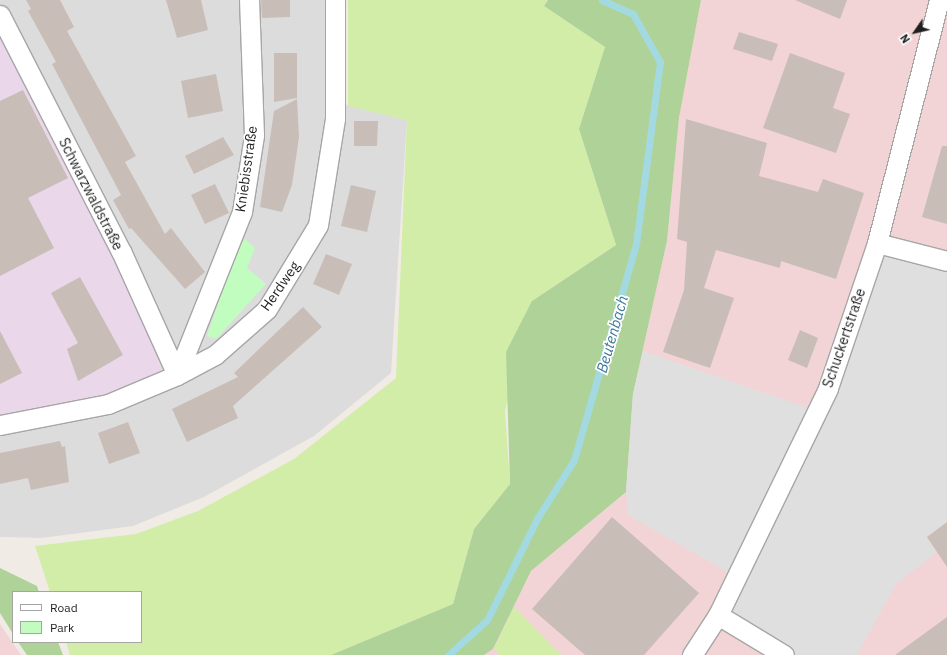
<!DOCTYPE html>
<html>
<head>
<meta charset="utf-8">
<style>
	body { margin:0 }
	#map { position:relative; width:947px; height:655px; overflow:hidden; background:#f1ebe5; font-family:"IBM Plex Sans",sans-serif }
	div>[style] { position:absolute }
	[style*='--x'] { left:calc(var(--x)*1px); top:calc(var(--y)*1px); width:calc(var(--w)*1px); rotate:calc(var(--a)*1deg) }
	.residential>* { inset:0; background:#dddcdc }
	.commercial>* { inset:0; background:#f2d4d6 }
	.industrial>* { inset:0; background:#ead7e9 }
	.grass>* { inset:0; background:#d2eda8 }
	.forest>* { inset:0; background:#afd298 }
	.park>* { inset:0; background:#c2fdc0 }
	.parking>* { inset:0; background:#dfdfdf }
	.stream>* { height:7px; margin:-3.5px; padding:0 3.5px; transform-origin:3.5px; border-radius:3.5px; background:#a3dae1 }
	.building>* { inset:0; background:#c9bdb8 }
	.roads { filter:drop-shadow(1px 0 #a6a6a6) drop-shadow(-1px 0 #a6a6a6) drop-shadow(0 1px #a6a6a6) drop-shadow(0 -1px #a6a6a6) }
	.street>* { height:19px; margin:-9.5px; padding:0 9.5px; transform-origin:9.5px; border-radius:9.5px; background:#fff }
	span { translate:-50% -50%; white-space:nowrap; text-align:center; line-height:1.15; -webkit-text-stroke:3.5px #fff; paint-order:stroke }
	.street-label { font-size:14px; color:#1f1f1f }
	.water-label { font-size:15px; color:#3e789c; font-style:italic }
	.legend { position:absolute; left:12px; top:591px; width:130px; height:52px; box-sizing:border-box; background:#fff; border:1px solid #a5a5a5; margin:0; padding:5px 7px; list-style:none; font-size:12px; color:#1f1f1f }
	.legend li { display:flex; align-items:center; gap:8px; height:20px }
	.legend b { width:20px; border:1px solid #a5a5a5 }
	.north { position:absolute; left:895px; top:12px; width:40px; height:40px; -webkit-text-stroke:3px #fff; paint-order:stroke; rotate:236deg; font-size:11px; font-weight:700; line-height:16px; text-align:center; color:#1f1f1f }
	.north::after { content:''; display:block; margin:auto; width:14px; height:18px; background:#1f1f1f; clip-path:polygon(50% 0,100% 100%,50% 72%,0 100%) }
</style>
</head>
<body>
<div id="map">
	<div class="residential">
		<i style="clip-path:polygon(0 0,335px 0,335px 102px,407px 120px,391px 373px,314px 436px,204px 497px,133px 526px,42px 538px,0 537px)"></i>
	</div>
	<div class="commercial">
		<i style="clip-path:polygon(701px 0,947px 0,947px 655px,484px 655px,493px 649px,531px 571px,626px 492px,633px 394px,667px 241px,679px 118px)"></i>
		<i style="clip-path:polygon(0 624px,21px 655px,0 655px)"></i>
	</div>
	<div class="industrial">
		<i style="clip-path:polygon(0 15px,177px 375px,108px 404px,0 418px)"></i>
	</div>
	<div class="grass">
		<i style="clip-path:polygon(348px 0,548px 0,544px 6px,605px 47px,579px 129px,616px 245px,532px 301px,505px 411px,510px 484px,474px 529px,453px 604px,331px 655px,70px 655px,66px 642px,141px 642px,141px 592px,50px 592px,35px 546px,136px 534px,198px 511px,294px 459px,396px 378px,407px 120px,348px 106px)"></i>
		<i style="clip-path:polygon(514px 607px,561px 655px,500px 655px,494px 649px)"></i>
	</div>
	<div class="forest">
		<i style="clip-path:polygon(548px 0,701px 0,679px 118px,667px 241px,633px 394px,626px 492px,531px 571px,493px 649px,484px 655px,331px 655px,453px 604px,474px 529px,510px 484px,506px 352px,532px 301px,616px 245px,579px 129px,605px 47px,544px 6px)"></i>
		<i style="clip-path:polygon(0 568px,37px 586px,39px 592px,13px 592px,13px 634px,0 613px)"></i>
		<i style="clip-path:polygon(18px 642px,58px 642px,63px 655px,27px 655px)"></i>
	</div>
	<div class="park">
		<i style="clip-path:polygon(245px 239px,255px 248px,247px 268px,266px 284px,216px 339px,207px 336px,236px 250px)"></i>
	</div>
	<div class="parking">
		<i style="clip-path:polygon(877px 243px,947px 261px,947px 522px,927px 537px,937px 552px,896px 584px,857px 655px,784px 655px,718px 615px,736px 577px,628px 515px,626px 492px,633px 394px,643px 351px,817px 411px)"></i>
	</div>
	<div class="stream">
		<i style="--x:448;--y:655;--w:52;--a:-41.9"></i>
		<i style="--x:487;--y:620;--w:115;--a:-63.7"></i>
		<i style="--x:538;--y:517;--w:67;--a:-57.7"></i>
		<i style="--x:574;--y:460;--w:225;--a:-74"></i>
		<i style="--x:636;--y:244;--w:184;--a:-82.5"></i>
		<i style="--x:660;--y:62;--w:55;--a:-119.4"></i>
		<i style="--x:633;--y:14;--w:34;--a:-156"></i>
	</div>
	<div class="building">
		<i style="clip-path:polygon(26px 0,60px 0,74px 27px,67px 31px,136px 156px,125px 162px,165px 234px,171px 228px,205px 272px,185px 289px,131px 228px,129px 229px,113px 200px,121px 195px,52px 64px,56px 62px,28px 11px,31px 9px)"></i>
		<i style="clip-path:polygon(166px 0,201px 0,208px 30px,177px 38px)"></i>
		<i style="clip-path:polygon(261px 0,290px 0,290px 17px,262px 18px)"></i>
		<i style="clip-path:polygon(795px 0,847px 0,840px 19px)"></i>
		<i style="clip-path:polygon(739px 32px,778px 44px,772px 61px,733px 49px)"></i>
		<i style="clip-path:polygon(274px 53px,297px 53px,297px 98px,274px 102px)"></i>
		<i style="clip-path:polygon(790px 53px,845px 73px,833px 108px,850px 114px,836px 153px,763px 128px)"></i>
		<i style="clip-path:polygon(216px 74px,223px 111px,188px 118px,181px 81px)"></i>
		<i style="clip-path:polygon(23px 90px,68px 178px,28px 198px,54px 248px,0 276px,0 101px)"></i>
		<i style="clip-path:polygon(297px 99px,299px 137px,292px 185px,282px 212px,260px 207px,274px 111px)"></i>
		<i style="clip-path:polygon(686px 119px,767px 143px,759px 176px,818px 192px,823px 179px,864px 193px,836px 279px,781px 261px,780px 268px,716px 250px,704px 288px,734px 298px,710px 368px,663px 352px,684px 290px,687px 242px,677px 239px)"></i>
		<i style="clip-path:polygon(354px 121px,378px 121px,377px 146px,354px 146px)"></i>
		<i style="clip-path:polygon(223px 137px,234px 155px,194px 174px,185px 156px)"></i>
		<i style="clip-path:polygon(942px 146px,947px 146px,947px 224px,922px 217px)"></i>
		<i style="clip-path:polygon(215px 184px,229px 213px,205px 224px,191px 195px)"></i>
		<i style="clip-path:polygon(351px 185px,376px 191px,367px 232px,341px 226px)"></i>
		<i style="clip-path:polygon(326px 254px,352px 264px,339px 295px,313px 284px)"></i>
		<i style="clip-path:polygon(80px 277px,123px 355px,78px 381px,67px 349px,78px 343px,51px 293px)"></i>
		<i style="clip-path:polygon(303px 307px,322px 327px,233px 406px,238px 418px,187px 442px,172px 409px,238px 377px,234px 373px)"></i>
		<i style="clip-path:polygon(800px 330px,818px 338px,807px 368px,788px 360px)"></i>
		<i style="clip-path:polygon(0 331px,22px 373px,0 384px)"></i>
		<i style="clip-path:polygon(128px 422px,140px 453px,109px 464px,98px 433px)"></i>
		<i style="clip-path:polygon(60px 441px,62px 447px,65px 446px,69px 482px,31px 490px,28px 478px,0 484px,0 453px)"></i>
		<i style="clip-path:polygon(612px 517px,699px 593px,644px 655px,585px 655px,532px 609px)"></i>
		<i style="clip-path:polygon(947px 522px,947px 567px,927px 537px)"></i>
		<i style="clip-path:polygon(947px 617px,947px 655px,895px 655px)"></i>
	</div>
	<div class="roads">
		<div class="street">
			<i style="--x:0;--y:15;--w:265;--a:62.9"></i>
			<i style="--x:121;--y:251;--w:136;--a:65.7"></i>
			<i style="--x:877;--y:243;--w:72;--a:14.4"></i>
			<i style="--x:177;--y:375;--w:175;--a:-68.3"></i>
			<i style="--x:242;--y:212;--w:78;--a:-81.1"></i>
			<i style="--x:254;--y:135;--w:135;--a:-92.1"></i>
			<i style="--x:0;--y:425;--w:110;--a:-11"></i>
			<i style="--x:108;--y:404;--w:75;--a:-22.8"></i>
			<i style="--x:177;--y:375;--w:43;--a:-27.8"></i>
			<i style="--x:215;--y:355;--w:69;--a:-41.5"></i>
			<i style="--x:267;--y:309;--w:98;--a:-58.7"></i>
			<i style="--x:318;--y:225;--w:107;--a:-80.9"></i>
			<i style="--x:335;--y:119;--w:119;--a:-90"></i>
			<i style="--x:718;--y:615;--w:77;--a:31.2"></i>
			<i style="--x:692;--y:655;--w:48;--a:-57"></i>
			<i style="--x:718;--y:615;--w:252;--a:-64.1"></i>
			<i style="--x:828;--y:388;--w:153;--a:-71.3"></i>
			<i style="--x:877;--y:243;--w:251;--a:-75.7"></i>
		</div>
	</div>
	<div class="street-label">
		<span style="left:246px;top:169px;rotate:-82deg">Kniebisstraße</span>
		<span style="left:91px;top:194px;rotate:63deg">Schwarzwaldstraße</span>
		<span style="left:280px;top:286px;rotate:-55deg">Herdweg</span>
		<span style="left:844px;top:338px;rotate:-71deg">Schuckertstraße</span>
	</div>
	<div class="water-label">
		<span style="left:612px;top:334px;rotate:-74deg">Beutenbach</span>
	</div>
	<ul class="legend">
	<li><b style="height:5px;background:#fff"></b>Road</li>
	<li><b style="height:11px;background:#c2fdc0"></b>Park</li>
	</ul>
	<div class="north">N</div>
</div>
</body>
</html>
